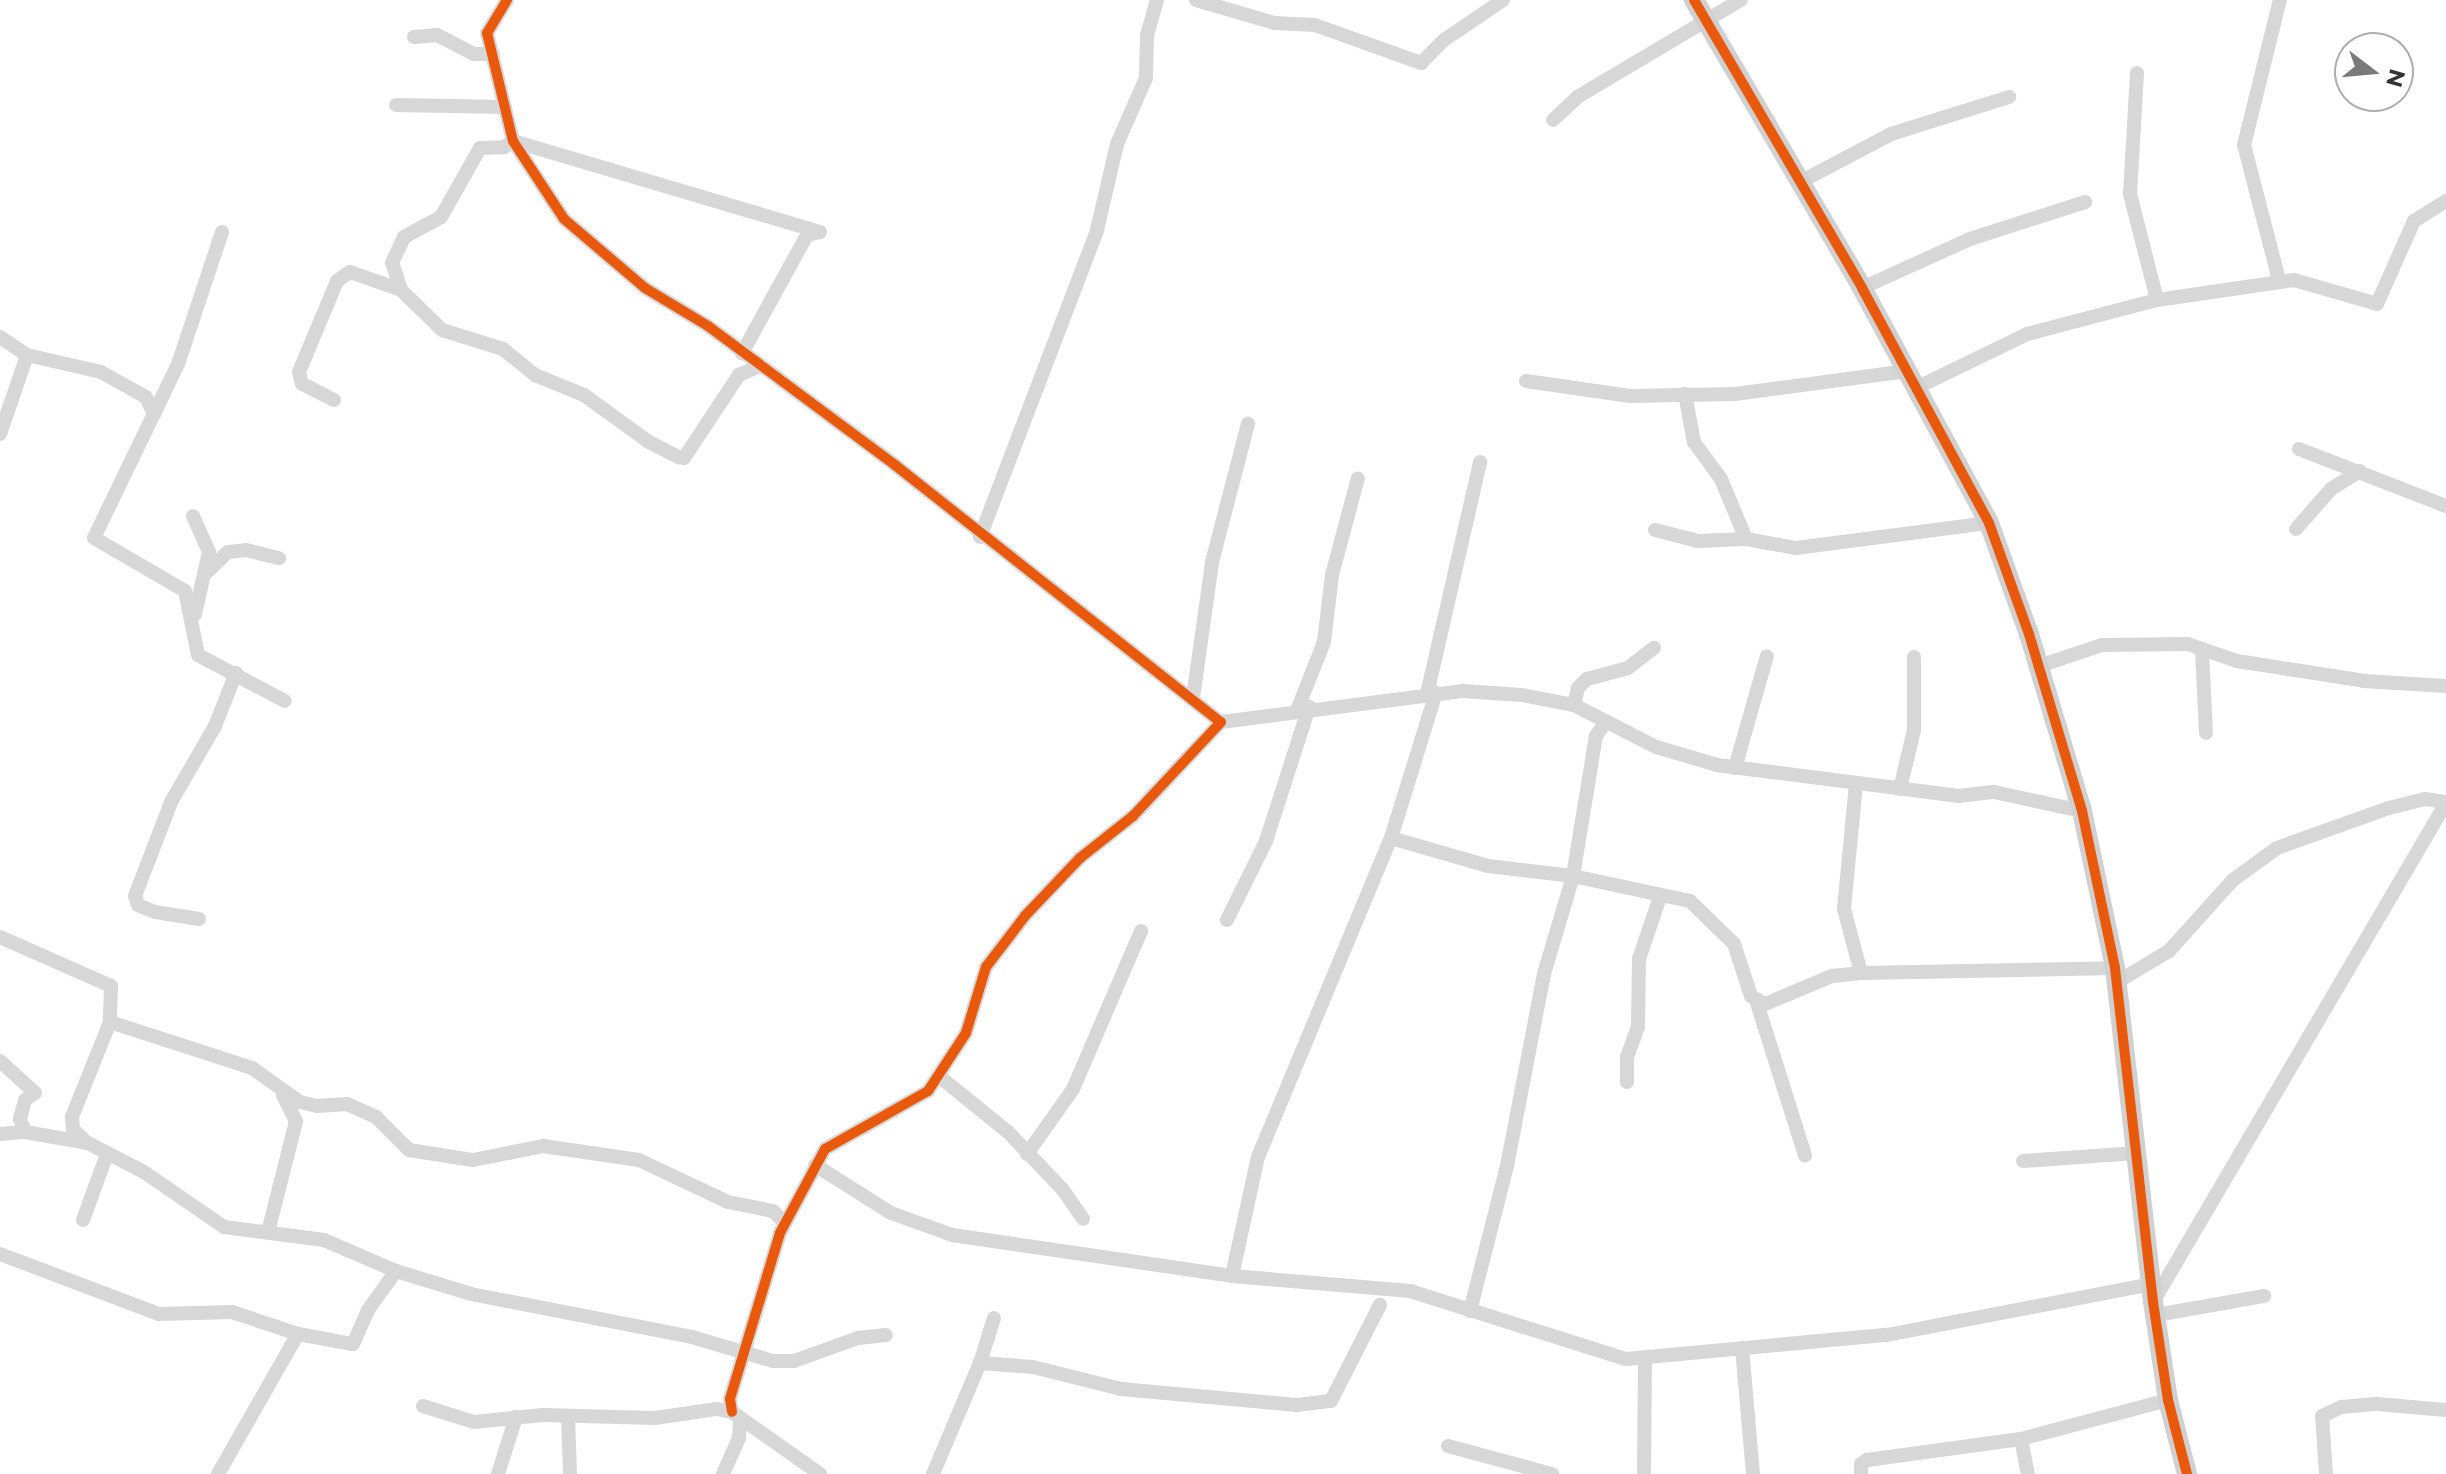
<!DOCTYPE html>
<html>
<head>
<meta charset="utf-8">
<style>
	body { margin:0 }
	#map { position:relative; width:2446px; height:1474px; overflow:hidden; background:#fff; font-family:Montserrat,sans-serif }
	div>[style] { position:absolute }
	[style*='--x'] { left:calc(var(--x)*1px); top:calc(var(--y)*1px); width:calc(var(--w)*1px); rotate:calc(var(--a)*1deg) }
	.street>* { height:14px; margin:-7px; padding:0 7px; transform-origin:7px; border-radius:7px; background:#d7d7d7 }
	.secondary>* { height:20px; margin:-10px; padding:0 10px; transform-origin:10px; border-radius:10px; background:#d0d0d0 }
	.cycleway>* { height:10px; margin:-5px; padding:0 5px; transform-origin:5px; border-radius:5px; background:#e8590c }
	span { translate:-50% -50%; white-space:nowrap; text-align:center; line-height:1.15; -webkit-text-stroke:8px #fff; paint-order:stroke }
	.north { position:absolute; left:2334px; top:32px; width:80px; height:80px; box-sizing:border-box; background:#fff; border:2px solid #adadad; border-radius:50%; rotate:106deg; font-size:22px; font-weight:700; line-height:32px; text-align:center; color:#333 }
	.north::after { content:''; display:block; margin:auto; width:28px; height:36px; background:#7a7a7a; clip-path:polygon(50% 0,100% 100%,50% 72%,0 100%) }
</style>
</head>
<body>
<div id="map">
	<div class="street">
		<i style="--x:507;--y:0;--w:39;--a:121"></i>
		<i style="--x:487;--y:33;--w:111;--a:76.5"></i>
		<i style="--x:513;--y:141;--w:93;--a:56.8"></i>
		<i style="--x:564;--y:219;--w:106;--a:40.4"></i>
		<i style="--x:645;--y:288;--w:74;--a:31.1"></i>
		<i style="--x:708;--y:326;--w:233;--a:36.6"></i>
		<i style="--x:895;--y:465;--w:415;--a:38.3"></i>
		<i style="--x:1221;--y:722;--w:129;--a:133.1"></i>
		<i style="--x:1133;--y:816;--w:68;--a:141.6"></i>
		<i style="--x:1080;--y:858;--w:80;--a:133.5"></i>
		<i style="--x:1025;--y:916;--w:64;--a:127.4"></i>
		<i style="--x:986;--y:967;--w:69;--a:106.9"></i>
		<i style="--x:966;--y:1033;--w:69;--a:123.2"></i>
		<i style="--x:928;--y:1091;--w:118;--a:150.6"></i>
		<i style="--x:825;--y:1149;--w:95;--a:118.2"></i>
		<i style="--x:780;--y:1233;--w:173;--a:106.8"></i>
		<i style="--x:730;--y:1399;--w:13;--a:81"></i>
		<i style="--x:1196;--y:0;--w:81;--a:16.4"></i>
		<i style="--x:1274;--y:23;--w:41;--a:2.8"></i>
		<i style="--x:1315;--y:25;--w:113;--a:19.7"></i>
		<i style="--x:1421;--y:63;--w:33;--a:-45"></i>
		<i style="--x:1444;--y:40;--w:71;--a:-34.1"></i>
		<i style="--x:414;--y:37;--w:23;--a:-5"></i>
		<i style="--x:437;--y:35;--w:42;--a:27.2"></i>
		<i style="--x:474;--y:54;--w:19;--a:0"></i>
		<i style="--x:2137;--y:73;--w:121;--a:93.3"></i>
		<i style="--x:2130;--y:194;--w:109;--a:75.7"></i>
		<i style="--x:396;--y:105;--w:109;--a:1.1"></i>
		<i style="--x:1553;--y:120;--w:35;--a:-43"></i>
		<i style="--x:1579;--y:96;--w:188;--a:-30.7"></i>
		<i style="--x:1800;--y:182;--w:103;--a:-27.8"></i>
		<i style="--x:1891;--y:134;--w:124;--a:-17.4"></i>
		<i style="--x:222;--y:232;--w:139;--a:108.4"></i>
		<i style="--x:178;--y:364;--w:193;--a:115.8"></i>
		<i style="--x:94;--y:538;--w:105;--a:30.2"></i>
		<i style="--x:185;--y:591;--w:65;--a:78.5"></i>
		<i style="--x:198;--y:655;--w:98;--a:27.9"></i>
		<i style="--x:2279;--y:280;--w:139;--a:-104.5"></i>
		<i style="--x:2244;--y:145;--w:149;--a:-76.1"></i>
		<i style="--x:1862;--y:288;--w:119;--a:-24.4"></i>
		<i style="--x:1970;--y:239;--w:121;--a:-17.8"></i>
		<i style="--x:401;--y:290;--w:28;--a:-108"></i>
		<i style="--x:392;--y:263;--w:29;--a:-65"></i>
		<i style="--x:404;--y:237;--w:42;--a:-28.4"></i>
		<i style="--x:441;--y:217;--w:79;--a:-60.5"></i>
		<i style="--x:480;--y:148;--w:24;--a:-2"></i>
		<i style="--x:504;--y:147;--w:11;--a:-34"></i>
		<i style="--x:513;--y:141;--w:320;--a:16.5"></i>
		<i style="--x:820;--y:232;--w:13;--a:167"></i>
		<i style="--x:807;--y:235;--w:135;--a:118.8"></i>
		<i style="--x:0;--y:337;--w:32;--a:34"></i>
		<i style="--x:27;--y:355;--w:76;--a:12.9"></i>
		<i style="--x:101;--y:372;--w:51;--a:29.1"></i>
		<i style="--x:146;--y:397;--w:19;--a:65"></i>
		<i style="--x:1526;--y:381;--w:105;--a:8.2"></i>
		<i style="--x:1630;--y:396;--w:105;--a:-1.1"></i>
		<i style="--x:1735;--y:394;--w:174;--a:-7.6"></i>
		<i style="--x:1916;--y:388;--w:123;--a:-25.9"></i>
		<i style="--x:2027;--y:334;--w:134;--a:-14.7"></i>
		<i style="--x:2157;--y:300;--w:138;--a:-8.3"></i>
		<i style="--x:2294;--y:280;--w:86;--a:16.1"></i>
		<i style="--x:2377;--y:304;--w:91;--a:-66"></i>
		<i style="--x:2414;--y:221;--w:38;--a:-32"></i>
		<i style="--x:1685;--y:394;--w:49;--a:79.4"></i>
		<i style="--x:1694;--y:442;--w:46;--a:53.9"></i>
		<i style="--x:1721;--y:479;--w:65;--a:67.4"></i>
		<i style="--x:334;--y:400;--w:36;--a:-153"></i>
		<i style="--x:302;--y:384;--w:12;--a:-104"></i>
		<i style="--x:299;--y:372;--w:99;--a:-67.3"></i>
		<i style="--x:337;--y:281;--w:16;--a:-35"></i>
		<i style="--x:350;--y:272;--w:54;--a:19.4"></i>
		<i style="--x:401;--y:290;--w:57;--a:44.3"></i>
		<i style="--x:442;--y:330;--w:64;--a:17.3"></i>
		<i style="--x:503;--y:349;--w:41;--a:39.1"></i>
		<i style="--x:535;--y:375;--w:53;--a:22.2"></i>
		<i style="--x:584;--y:395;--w:80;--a:35.9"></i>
		<i style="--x:649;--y:442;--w:34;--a:27"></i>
		<i style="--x:679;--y:457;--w:5;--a:11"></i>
		<i style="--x:684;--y:458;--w:100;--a:-56.5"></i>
		<i style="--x:739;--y:375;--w:22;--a:-24"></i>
		<i style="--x:0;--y:434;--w:83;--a:-71.1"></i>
		<i style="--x:2299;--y:449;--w:158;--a:21.2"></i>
		<i style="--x:193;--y:516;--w:39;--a:66"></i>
		<i style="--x:209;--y:552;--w:64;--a:102.7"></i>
		<i style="--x:2296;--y:529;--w:53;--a:-48.8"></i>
		<i style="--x:2331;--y:489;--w:34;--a:-32"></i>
		<i style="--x:1655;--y:530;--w:44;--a:14.3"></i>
		<i style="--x:1698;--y:541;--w:48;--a:-2.4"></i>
		<i style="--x:1746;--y:539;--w:51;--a:10.2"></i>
		<i style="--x:1796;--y:548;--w:195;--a:-7.4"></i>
		<i style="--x:980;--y:537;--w:329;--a:-69.1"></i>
		<i style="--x:1097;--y:230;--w:88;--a:-76.9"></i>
		<i style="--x:1117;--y:144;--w:72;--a:-66.3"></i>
		<i style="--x:1146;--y:78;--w:43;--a:-88.7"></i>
		<i style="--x:1147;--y:35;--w:36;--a:-74"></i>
		<i style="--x:206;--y:573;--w:30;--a:-44"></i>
		<i style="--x:228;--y:552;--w:18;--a:-6"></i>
		<i style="--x:246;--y:550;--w:34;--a:14"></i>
		<i style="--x:2202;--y:651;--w:82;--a:87.2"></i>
		<i style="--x:2039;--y:666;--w:66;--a:-18.4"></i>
		<i style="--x:2102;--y:645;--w:86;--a:-0.7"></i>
		<i style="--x:2188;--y:644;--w:52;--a:19.1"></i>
		<i style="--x:2237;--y:661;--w:129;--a:8.9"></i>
		<i style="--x:2364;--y:681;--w:82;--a:3.5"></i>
		<i style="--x:1427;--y:694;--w:238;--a:-77.1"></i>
		<i style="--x:1193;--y:698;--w:137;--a:-82"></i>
		<i style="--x:1212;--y:562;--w:143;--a:-75.4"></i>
		<i style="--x:1574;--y:705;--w:17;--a:-77"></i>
		<i style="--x:1578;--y:688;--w:13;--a:-45"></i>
		<i style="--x:1587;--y:679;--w:42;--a:-15"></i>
		<i style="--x:1628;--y:668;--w:33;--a:-38"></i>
		<i style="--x:1298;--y:708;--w:71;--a:-68.5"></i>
		<i style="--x:1324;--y:642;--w:67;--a:-83.2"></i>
		<i style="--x:1332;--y:575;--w:100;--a:-75"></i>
		<i style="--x:1221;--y:722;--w:243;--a:-7.3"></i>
		<i style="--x:1462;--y:691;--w:60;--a:3.8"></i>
		<i style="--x:1522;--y:695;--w:53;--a:10.9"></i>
		<i style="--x:1574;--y:705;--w:92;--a:27.1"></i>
		<i style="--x:1656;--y:747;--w:64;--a:16.4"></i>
		<i style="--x:1717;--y:765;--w:244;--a:7.3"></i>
		<i style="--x:1959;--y:796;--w:35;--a:-7"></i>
		<i style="--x:1994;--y:792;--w:90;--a:12.2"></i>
		<i style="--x:1735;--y:768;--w:116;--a:-74.1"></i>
		<i style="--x:1856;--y:784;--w:126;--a:95.5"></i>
		<i style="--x:1844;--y:909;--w:66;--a:75.1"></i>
		<i style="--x:1900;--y:789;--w:61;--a:-76.7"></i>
		<i style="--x:1914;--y:730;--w:73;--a:-90"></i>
		<i style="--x:1391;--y:838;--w:101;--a:16.1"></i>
		<i style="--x:1488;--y:866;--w:86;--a:6.7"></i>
		<i style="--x:1573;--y:876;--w:120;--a:12.1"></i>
		<i style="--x:1690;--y:901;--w:62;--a:44.3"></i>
		<i style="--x:1734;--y:944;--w:55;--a:71.9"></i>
		<i style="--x:1751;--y:996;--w:16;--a:30"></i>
		<i style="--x:1765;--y:1004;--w:73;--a:-22.7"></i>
		<i style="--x:1832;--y:976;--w:29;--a:-6"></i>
		<i style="--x:1861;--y:973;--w:254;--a:-1.1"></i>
		<i style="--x:199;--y:919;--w:45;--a:-171"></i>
		<i style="--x:155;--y:912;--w:18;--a:-158"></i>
		<i style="--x:138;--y:905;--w:9;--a:-108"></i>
		<i style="--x:135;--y:896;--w:101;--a:-69"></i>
		<i style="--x:171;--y:802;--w:88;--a:-59.9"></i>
		<i style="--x:215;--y:726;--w:57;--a:-68.4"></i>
		<i style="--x:1227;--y:920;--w:88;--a:-63.7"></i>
		<i style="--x:1266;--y:841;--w:141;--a:-72.2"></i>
		<i style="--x:0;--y:937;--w:121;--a:23.8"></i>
		<i style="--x:111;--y:986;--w:36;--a:92"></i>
		<i style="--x:110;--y:1022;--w:102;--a:111.8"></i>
		<i style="--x:72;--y:1117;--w:12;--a:85"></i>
		<i style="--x:73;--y:1129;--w:20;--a:45"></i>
		<i style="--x:2117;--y:982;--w:61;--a:-30.8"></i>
		<i style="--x:2169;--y:951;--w:96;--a:-48"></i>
		<i style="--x:2233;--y:880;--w:54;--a:-36"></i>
		<i style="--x:2277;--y:848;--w:119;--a:-19.7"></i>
		<i style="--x:2389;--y:808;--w:37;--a:-14"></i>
		<i style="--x:2425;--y:799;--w:21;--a:8"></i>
		<i style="--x:1756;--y:1000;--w:163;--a:72.5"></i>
		<i style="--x:110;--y:1022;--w:149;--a:17.9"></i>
		<i style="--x:252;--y:1068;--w:59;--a:35.3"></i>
		<i style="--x:300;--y:1102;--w:17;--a:13"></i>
		<i style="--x:317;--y:1106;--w:30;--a:-4"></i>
		<i style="--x:347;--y:1104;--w:32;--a:24"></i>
		<i style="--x:376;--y:1117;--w:47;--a:45"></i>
		<i style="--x:409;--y:1150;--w:65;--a:8.9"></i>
		<i style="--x:473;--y:1160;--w:71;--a:-11.3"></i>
		<i style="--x:543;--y:1146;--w:97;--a:8.3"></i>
		<i style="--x:639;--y:1160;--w:98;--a:25.3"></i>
		<i style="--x:728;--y:1202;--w:46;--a:11.3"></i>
		<i style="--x:773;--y:1211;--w:17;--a:45"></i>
		<i style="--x:0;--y:1061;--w:47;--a:42.4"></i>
		<i style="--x:35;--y:1093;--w:12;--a:145"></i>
		<i style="--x:25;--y:1100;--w:20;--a:105"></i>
		<i style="--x:20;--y:1119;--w:14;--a:69"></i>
		<i style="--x:25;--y:1132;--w:64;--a:9.9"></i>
		<i style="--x:88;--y:1143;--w:63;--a:27.4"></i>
		<i style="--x:144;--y:1172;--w:97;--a:34.5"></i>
		<i style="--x:224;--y:1227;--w:101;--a:7.4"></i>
		<i style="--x:324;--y:1240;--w:78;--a:23.3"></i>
		<i style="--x:940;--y:1077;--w:87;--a:39"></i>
		<i style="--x:1008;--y:1132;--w:80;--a:46.5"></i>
		<i style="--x:1063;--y:1190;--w:35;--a:55"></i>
		<i style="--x:1627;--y:1082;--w:25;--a:-90"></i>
		<i style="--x:1627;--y:1057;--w:32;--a:-70"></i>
		<i style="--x:1638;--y:1027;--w:68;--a:-89.2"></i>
		<i style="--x:1639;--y:959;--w:65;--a:-71.3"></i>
		<i style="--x:0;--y:1134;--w:25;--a:-5"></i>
		<i style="--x:1027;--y:1154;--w:80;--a:-54.7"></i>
		<i style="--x:1073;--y:1089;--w:172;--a:-66.7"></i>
		<i style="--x:2023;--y:1161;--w:113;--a:-4"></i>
		<i style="--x:815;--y:1165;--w:90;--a:32.3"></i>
		<i style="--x:891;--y:1213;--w:65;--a:19.8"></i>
		<i style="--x:952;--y:1235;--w:283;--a:8.3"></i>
		<i style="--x:1232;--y:1276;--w:179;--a:4.8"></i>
		<i style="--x:1410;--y:1291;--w:226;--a:17.5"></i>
		<i style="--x:1626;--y:1359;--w:262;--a:-5.3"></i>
		<i style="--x:1887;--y:1335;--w:269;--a:-10.9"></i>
		<i style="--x:83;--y:1220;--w:70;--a:-70"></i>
		<i style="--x:268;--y:1232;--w:114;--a:-75.8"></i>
		<i style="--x:296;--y:1121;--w:29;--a:-117"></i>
		<i style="--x:0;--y:1254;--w:170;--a:20.7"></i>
		<i style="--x:159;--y:1314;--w:73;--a:-1.6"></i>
		<i style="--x:232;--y:1312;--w:70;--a:18.4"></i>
		<i style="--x:1232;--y:1276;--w:122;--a:-77.7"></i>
		<i style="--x:1258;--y:1157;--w:346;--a:-67.4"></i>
		<i style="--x:1391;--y:838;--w:152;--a:-72.8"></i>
		<i style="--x:2153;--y:1302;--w:579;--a:-59.58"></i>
		<i style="--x:1470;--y:1311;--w:150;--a:-75.7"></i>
		<i style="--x:1507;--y:1166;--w:196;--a:-79.1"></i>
		<i style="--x:1544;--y:974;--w:102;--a:-73.5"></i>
		<i style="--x:1573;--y:876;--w:142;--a:-80.7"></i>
		<i style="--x:1596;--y:736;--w:16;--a:-55"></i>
		<i style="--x:2156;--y:1315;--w:110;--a:-10"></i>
		<i style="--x:1742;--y:1348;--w:126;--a:85"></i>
		<i style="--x:980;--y:1363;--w:47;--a:-72.7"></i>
		<i style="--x:423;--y:1406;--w:53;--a:17.4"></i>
		<i style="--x:474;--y:1422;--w:69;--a:-5.8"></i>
		<i style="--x:543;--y:1415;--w:112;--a:1.5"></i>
		<i style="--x:655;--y:1418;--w:63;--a:-8.3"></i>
		<i style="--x:717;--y:1409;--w:15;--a:11"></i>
		<i style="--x:732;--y:1412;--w:108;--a:35.2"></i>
		<i style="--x:568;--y:1417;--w:57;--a:88"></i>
		<i style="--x:2021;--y:1439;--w:36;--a:79"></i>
		<i style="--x:1448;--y:1446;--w:108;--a:15.1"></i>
		<i style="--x:218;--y:1474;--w:161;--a:-60.3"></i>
		<i style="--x:298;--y:1334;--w:56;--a:10.3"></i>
		<i style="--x:353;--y:1344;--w:37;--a:-66"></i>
		<i style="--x:368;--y:1310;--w:48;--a:-54.3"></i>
		<i style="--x:396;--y:1271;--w:78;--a:17"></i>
		<i style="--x:471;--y:1294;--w:225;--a:11"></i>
		<i style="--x:692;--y:1337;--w:84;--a:16.5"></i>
		<i style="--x:773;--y:1361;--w:21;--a:0"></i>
		<i style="--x:794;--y:1361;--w:68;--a:-19.8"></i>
		<i style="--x:858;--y:1338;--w:28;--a:-6"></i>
		<i style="--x:498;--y:1474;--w:60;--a:-72.5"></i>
		<i style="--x:723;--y:1474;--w:39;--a:-66"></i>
		<i style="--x:739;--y:1438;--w:20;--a:-87"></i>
		<i style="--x:933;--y:1474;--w:121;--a:-67.1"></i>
		<i style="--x:980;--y:1363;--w:53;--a:4.3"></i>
		<i style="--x:1033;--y:1367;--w:91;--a:14"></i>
		<i style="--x:1121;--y:1389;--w:177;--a:5.2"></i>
		<i style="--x:1297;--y:1405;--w:34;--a:-7"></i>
		<i style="--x:1331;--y:1401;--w:108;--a:-63"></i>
		<i style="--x:1644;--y:1474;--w:115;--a:-89.5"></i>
		<i style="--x:1861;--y:1474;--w:10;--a:-90"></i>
		<i style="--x:1861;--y:1464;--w:7;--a:-34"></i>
		<i style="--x:1867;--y:1460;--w:155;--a:-7.8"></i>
		<i style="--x:2021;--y:1439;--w:152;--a:-14.9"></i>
		<i style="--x:2326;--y:1474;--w:58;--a:-93.9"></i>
		<i style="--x:2322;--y:1416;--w:21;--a:-25"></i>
		<i style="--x:2341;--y:1407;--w:36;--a:-5"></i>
		<i style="--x:2377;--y:1404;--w:69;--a:5"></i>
	</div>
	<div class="secondary">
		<i style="--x:1694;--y:0;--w:333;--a:59.7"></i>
		<i style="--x:1862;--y:288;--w:267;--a:61.6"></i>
		<i style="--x:1989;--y:523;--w:118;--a:70.2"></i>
		<i style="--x:2029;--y:634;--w:185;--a:73.3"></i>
		<i style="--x:2082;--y:811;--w:160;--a:78.1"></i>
		<i style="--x:2115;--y:968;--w:336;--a:83.5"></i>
		<i style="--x:2153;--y:1302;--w:99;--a:81.3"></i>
		<i style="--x:2168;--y:1400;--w:76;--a:75.6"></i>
	</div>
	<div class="cycleway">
		<i style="--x:507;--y:0;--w:39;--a:121"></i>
		<i style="--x:487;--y:33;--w:111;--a:76.5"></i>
		<i style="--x:513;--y:141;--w:93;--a:56.8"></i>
		<i style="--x:564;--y:219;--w:106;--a:40.4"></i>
		<i style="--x:645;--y:288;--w:74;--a:31.1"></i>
		<i style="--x:708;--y:326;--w:233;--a:36.6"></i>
		<i style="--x:895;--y:465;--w:415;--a:38.3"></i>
		<i style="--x:1221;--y:722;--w:129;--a:133.1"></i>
		<i style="--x:1133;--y:816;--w:68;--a:141.6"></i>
		<i style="--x:1080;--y:858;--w:80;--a:133.5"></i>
		<i style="--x:1025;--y:916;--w:64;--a:127.4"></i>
		<i style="--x:986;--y:967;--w:69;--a:106.9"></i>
		<i style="--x:966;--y:1033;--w:69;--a:123.2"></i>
		<i style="--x:928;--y:1091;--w:118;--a:150.6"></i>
		<i style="--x:825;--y:1149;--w:95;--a:118.2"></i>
		<i style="--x:780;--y:1233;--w:173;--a:106.8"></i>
		<i style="--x:730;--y:1399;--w:13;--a:81"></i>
		<i style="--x:1694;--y:0;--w:333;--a:59.7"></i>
		<i style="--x:1862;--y:288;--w:267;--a:61.6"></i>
		<i style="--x:1989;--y:523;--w:118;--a:70.2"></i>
		<i style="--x:2029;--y:634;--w:185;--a:73.3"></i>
		<i style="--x:2082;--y:811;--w:160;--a:78.1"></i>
		<i style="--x:2115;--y:968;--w:336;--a:83.5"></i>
		<i style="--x:2153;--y:1302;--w:99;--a:81.3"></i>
		<i style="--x:2168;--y:1400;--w:76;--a:75.6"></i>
	</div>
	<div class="north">N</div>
</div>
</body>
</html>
